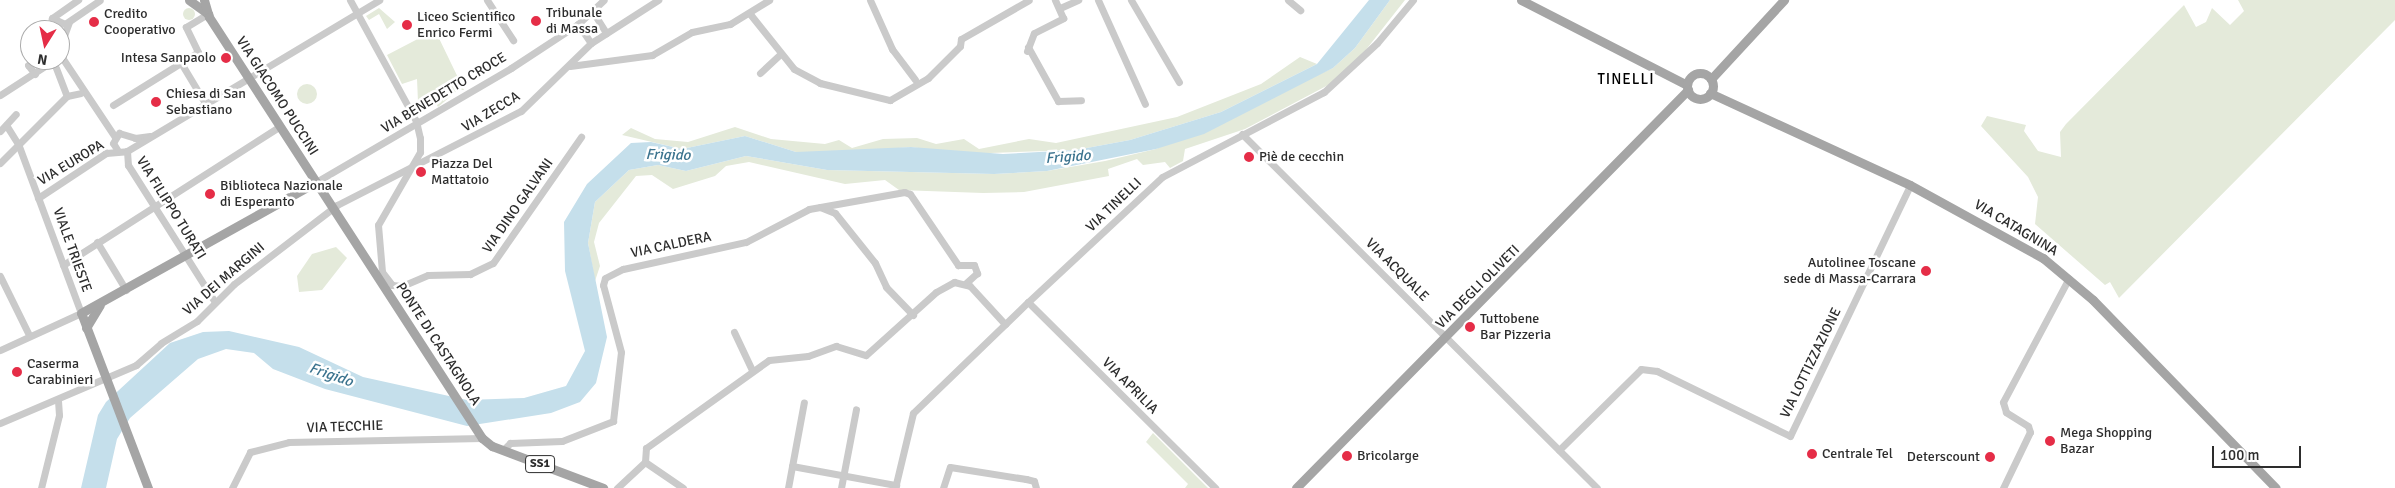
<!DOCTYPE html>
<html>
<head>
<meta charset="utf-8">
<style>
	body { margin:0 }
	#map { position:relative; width:2395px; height:488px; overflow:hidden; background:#fff; font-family:Signika,sans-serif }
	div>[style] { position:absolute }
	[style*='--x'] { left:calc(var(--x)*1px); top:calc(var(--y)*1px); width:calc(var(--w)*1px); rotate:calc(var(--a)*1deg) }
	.green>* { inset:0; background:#e4eada }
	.round { border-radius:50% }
	.water>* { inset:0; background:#c5dfeb }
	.minor>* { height:7px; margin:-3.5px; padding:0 3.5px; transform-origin:3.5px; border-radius:3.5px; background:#cacaca }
	.major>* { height:9px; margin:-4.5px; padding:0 4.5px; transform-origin:4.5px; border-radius:4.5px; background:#a5a5a5 }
	.major>.ring { margin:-4.5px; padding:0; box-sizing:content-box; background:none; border:9px solid #a5a5a5; border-radius:50% }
	.dots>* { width:14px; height:14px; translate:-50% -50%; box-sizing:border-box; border:2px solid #fff; border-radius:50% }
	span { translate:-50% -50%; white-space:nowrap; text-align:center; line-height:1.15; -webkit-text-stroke:5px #fff; paint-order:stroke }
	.shield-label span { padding:1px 4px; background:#fff; border:1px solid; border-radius:4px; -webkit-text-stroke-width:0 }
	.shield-label { font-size:12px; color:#2d2d2d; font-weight:700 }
	.poi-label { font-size:14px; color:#2d2d2d }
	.left { translate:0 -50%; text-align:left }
	.right { translate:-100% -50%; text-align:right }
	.street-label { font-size:14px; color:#2d2d2d }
	.neighbourhood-label { font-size:15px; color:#000; letter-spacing:1px }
	.water-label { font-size:15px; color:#3b738e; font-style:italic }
	.north { position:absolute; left:20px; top:20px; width:50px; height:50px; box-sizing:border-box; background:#fff; border:1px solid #ababab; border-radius:50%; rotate:190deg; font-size:14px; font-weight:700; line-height:20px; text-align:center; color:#2d2d2d }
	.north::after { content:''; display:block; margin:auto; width:18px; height:22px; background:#e52d47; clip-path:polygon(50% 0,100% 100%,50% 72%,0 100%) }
	.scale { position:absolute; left:2212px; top:446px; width:89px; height:22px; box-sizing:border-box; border:2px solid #2d2d2d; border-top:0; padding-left:6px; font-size:15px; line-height:18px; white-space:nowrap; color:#2d2d2d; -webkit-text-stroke:4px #fff; paint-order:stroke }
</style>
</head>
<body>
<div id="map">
	<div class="green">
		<i style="clip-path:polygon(1390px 0,1405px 0,1361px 56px,1332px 83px,1245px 129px,1185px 149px,1183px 161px,1170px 168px,1165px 162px,1143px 165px,1137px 159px,1108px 169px,1109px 176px,1024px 192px,983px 193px,899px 190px,885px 180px,845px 184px,749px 162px,726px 166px,715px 176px,673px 189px,652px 175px,636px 176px,599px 223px,594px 242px,600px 266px,595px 281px,588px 243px,595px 202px,629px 170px,658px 165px,686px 171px,746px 156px,827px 170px,994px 174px,1047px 171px,1105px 161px,1156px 149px,1333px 68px,1355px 48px)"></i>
		<i style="clip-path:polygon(2238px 0,2395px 0,2395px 20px,2119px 298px,2110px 282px,2105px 285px,2035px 224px,2038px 197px,2028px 177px,1981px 126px,1987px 116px,2026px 125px,2024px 131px,2038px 151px,2061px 157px,2060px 132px,2066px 124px,2184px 5px,2196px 27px,2206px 22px,2212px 8px,2230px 25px,2244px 11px)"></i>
		<i style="clip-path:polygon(379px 8px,395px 22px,387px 29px,379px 14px,369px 20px,366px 16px)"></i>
		<i class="round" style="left:183px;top:8px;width:12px;height:12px"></i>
		<i style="clip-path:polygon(435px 30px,464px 90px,458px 90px,438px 107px,431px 95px,418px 102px,417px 79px,402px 84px,387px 55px)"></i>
		<i style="clip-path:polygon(1300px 57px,1317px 64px,1221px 112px,1130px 140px,1076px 150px,963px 154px,911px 147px,835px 153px,796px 152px,745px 136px,682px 149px,622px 135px,631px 128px,655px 139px,688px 142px,735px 127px,771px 139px,825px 144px,839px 140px,852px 148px,883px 139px,917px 138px,936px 144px,964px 139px,979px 149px,1029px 139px,1056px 143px,1177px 117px,1261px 84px)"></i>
		<i class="round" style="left:297px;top:84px;width:20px;height:20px"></i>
		<i style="clip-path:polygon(336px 247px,347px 258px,322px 290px,299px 292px,297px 276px,312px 254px)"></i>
		<i style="clip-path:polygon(1153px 433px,1208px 488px,1185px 488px,1188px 484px,1146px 442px)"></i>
	</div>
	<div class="water">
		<i style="clip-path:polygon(1369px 0,1390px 0,1355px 48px,1333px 68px,1204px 134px,1156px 149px,1047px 171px,994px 174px,827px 170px,746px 156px,686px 171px,658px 165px,629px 170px,595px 202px,588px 243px,607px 337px,596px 383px,580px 402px,551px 413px,467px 426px,325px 389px,273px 369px,254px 353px,226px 349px,198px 359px,130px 418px,117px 439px,106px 488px,81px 488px,98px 415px,106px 402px,170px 343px,203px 332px,229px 331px,299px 347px,363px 377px,467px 400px,524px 398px,566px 386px,585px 351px,565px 271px,564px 222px,587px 184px,631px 143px,651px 142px,682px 149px,745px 136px,796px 152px,911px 147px,1003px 154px,1076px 150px,1130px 140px,1221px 112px,1317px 64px)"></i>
	</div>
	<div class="minor">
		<i style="--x:350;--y:0;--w:138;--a:61.4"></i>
		<i style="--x:416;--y:121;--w:17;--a:77"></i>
		<i style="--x:420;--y:138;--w:14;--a:90"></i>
		<i style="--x:420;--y:152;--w:84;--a:119.9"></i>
		<i style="--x:378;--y:225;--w:47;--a:85.1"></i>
		<i style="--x:382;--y:272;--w:16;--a:52"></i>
		<i style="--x:392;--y:285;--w:10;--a:6"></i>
		<i style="--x:402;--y:286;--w:28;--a:-23"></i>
		<i style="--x:428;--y:275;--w:42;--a:-1.4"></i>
		<i style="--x:470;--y:274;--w:25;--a:-26"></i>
		<i style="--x:493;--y:263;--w:154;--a:-55.1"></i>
		<i style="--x:487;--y:0;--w:48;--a:57"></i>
		<i style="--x:870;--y:0;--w:54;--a:65.8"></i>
		<i style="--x:892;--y:49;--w:38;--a:53"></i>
		<i style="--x:1098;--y:0;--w:114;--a:65.7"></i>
		<i style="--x:1131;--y:0;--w:95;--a:59.7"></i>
		<i style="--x:1288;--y:0;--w:16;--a:40"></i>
		<i style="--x:1060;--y:8;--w:20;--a:-24"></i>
		<i style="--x:593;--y:12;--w:25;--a:58"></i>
		<i style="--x:750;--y:14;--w:70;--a:51.3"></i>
		<i style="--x:794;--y:69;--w:30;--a:28"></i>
		<i style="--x:820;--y:83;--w:72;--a:13.7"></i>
		<i style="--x:890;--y:100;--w:44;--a:-30.1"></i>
		<i style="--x:928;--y:78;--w:45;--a:-45"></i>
		<i style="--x:960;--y:46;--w:7;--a:-82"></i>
		<i style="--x:961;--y:39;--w:78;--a:-29.8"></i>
		<i style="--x:52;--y:18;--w:14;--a:25"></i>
		<i style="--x:65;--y:24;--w:42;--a:-34.4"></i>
		<i style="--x:69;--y:22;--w:23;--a:110"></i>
		<i style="--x:61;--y:44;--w:15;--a:82"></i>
		<i style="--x:63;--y:59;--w:94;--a:56.3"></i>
		<i style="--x:578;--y:24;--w:23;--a:56"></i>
		<i style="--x:49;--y:30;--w:12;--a:-76"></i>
		<i style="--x:52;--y:18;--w:32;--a:-35"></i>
		<i style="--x:1028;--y:47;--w:62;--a:60.9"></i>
		<i style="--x:1058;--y:101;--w:23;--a:-2"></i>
		<i style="--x:1027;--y:51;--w:19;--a:-69"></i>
		<i style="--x:1034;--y:33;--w:33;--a:-27"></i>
		<i style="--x:1063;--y:18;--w:20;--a:-114"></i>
		<i style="--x:181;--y:63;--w:47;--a:59"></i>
		<i style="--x:570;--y:66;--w:83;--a:-7.6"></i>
		<i style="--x:652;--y:55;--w:46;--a:-29.9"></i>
		<i style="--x:692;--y:32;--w:39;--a:-12"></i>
		<i style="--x:730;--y:24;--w:46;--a:-31.6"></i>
		<i style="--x:56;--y:68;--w:30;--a:69"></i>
		<i style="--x:760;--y:73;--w:26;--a:-43"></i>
		<i style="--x:35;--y:74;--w:11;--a:-128"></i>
		<i style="--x:28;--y:65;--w:16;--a:-18"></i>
		<i style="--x:0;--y:95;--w:64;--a:-32.9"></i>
		<i style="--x:113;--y:105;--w:100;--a:-31.9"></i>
		<i style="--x:198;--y:52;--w:28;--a:-116"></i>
		<i style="--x:186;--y:27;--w:26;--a:-31"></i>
		<i style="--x:0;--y:131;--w:23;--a:-47"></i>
		<i style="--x:1242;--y:134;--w:501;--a:44.92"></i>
		<i style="--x:118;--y:151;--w:9;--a:-122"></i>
		<i style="--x:113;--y:143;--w:12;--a:-59"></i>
		<i style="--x:119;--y:133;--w:17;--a:17"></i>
		<i style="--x:135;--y:138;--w:15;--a:-8"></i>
		<i style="--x:127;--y:151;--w:14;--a:86"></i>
		<i style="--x:128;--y:165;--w:162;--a:57.6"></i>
		<i style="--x:0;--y:163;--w:95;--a:-45"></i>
		<i style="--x:67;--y:96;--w:14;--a:-12"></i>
		<i style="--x:316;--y:182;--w:226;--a:-30.3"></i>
		<i style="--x:511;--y:68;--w:80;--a:-33.3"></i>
		<i style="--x:578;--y:24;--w:35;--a:-43"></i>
		<i style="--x:38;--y:198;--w:82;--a:-33.5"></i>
		<i style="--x:106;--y:153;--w:21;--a:-5"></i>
		<i style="--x:127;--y:151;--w:294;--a:-30.9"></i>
		<i style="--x:820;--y:207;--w:16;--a:22"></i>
		<i style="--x:835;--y:213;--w:64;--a:51.3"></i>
		<i style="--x:875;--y:263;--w:26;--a:65"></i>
		<i style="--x:886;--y:287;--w:39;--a:46"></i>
		<i style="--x:97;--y:242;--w:56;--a:58.9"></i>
		<i style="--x:63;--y:265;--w:258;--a:-32.6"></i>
		<i style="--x:0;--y:276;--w:66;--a:63.8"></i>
		<i style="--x:1028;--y:302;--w:264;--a:44.8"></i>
		<i style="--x:734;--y:332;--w:42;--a:64.7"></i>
		<i style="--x:0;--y:350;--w:89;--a:-24.6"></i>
		<i style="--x:81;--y:313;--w:180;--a:-110.4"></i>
		<i style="--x:18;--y:144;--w:22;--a:-122"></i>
		<i style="--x:0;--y:423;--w:148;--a:-23.1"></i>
		<i style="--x:136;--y:365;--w:33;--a:-41"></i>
		<i style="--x:161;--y:343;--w:42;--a:-31.4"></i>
		<i style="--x:197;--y:321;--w:52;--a:-45"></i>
		<i style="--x:234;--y:284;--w:130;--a:-37.5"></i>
		<i style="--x:337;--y:205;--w:207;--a:-27.1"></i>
		<i style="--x:521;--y:111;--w:98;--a:-44.2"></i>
		<i style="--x:591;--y:43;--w:80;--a:-32.7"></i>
		<i style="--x:503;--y:450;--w:10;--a:-45"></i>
		<i style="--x:510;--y:443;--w:52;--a:-2.2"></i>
		<i style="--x:562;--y:441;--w:55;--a:-21.4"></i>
		<i style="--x:613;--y:421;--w:69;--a:-83.4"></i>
		<i style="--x:621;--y:352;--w:69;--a:-105"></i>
		<i style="--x:603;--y:285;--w:7;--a:-74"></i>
		<i style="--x:605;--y:278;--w:20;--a:-27"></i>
		<i style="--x:623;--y:269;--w:126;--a:-12.4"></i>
		<i style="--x:746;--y:242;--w:71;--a:-27.6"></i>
		<i style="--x:809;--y:209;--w:97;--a:-10.1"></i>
		<i style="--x:904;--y:192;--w:6;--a:18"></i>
		<i style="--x:910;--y:194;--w:86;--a:55.9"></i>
		<i style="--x:958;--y:265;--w:16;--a:0"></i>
		<i style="--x:974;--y:265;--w:9;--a:69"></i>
		<i style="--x:977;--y:273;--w:15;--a:138"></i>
		<i style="--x:1559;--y:450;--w:115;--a:-44.6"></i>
		<i style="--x:1641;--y:369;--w:16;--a:7"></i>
		<i style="--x:1657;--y:371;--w:148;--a:26"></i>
		<i style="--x:1790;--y:436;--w:278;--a:-64.4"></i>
		<i style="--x:645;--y:462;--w:46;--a:34.4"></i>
		<i style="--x:792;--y:466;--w:106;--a:10.4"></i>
		<i style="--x:41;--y:488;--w:75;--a:-76.1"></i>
		<i style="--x:59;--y:415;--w:15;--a:-94"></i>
		<i style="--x:232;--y:488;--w:40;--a:-63.4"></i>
		<i style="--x:250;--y:452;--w:40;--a:-14.4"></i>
		<i style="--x:289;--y:442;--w:193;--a:-1.2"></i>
		<i style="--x:617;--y:488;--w:38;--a:-43"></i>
		<i style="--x:645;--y:462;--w:14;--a:-86"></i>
		<i style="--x:646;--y:448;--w:151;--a:-35.6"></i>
		<i style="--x:769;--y:360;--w:39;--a:-6"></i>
		<i style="--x:808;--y:356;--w:30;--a:-20"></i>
		<i style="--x:836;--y:346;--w:31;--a:17"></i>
		<i style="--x:866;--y:355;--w:94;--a:-42"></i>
		<i style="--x:936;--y:292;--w:21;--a:-29"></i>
		<i style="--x:954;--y:282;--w:16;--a:14"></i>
		<i style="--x:970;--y:286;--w:52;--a:47.4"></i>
		<i style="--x:788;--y:488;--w:87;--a:-79.5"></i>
		<i style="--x:841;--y:488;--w:80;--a:-79.2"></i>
		<i style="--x:895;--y:488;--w:77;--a:-76.5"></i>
		<i style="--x:913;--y:413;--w:160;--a:-44"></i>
		<i style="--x:1028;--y:302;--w:183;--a:-43"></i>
		<i style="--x:1162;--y:177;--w:183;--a:-27.7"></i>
		<i style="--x:1324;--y:92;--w:72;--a:-42.8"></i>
		<i style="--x:1377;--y:43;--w:56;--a:-50.1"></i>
		<i style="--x:943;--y:488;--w:22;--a:-72"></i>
		<i style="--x:950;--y:467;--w:77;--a:9"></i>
		<i style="--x:1026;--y:479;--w:8;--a:14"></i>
		<i style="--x:1034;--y:481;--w:7;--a:74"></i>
		<i style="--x:2003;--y:488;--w:62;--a:-64.3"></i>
		<i style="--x:2030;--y:432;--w:6;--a:-108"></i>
		<i style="--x:2028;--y:426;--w:26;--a:-148"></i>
		<i style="--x:2006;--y:412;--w:10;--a:-107"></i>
		<i style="--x:2003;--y:402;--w:140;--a:-62"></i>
	</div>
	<div class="major">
		<i style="--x:189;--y:0;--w:24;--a:36"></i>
		<i style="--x:204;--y:0;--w:18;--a:74"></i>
		<i style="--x:209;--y:17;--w:502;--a:57.04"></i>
		<i style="--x:482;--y:438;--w:13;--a:39"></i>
		<i style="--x:492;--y:446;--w:119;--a:20.7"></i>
		<i style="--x:1521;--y:0;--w:186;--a:27.1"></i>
		<i class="ring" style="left:1687px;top:73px;width:17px;height:17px"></i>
		<i style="--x:1711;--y:79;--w:108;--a:-47.3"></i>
		<i style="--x:1710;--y:93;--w:220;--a:24.7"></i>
		<i style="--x:1910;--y:185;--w:152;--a:28.8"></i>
		<i style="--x:2043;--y:258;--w:65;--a:40"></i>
		<i style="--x:2093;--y:300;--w:262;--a:45.8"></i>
		<i style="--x:86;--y:328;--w:27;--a:-59"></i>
		<i style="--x:148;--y:488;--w:187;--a:-110.9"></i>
		<i style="--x:81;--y:313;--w:269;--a:-29.1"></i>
		<i style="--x:1296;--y:488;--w:559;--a:-45.44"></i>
	</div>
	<div class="dots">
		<i style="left:536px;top:21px;background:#e52d47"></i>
		<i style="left:94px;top:22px;background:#e52d47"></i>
		<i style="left:407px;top:25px;background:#e52d47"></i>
		<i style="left:226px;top:58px;background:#e52d47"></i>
		<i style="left:156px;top:102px;background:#e52d47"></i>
		<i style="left:1249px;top:157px;background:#e52d47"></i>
		<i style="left:421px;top:172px;background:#e52d47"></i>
		<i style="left:210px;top:194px;background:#e52d47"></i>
		<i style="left:1926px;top:271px;background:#e52d47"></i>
		<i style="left:1470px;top:327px;background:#e52d47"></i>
		<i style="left:17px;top:372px;background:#e52d47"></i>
		<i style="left:2050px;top:441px;background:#e52d47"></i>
		<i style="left:1812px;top:454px;background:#e52d47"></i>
		<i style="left:1347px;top:456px;background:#e52d47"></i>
		<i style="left:1990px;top:457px;background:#e52d47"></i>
	</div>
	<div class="shield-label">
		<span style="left:540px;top:464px">SS1</span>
	</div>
	<div class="poi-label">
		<span class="left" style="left:546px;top:21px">Tribunale<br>di Massa</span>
		<span class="left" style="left:104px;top:22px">Credito<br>Cooperativo</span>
		<span class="left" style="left:417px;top:25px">Liceo Scientifico<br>Enrico Fermi</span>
		<span class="right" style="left:216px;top:58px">Intesa Sanpaolo</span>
		<span class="left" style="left:166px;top:102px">Chiesa di San<br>Sebastiano</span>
		<span class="left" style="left:1259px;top:157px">Piè de cecchin</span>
		<span class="left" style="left:431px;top:172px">Piazza Del<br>Mattatoio</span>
		<span class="left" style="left:220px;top:194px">Biblioteca Nazionale<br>di Esperanto</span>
		<span class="right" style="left:1916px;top:271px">Autolinee Toscane<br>sede di Massa-Carrara</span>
		<span class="left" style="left:1480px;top:327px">Tuttobene<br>Bar Pizzeria</span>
		<span class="left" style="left:27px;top:372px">Caserma<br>Carabinieri</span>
		<span class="left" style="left:2060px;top:441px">Mega Shopping<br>Bazar</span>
		<span class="left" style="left:1822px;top:454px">Centrale Tel</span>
		<span class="left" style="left:1357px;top:456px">Bricolarge</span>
		<span class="right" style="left:1980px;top:457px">Deterscount</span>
	</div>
	<div class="street-label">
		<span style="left:444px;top:93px;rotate:-31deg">VIA BENEDETTO CROCE</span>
		<span style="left:277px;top:96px;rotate:57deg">VIA GIACOMO PUCCINI</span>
		<span style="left:491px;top:112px;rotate:-31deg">VIA ZECCA</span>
		<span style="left:71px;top:163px;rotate:-31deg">VIA EUROPA</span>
		<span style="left:1114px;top:205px;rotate:-44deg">VIA TINELLI</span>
		<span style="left:518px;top:206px;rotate:-55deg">VIA DINO GALVANI</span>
		<span style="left:171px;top:208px;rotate:58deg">VIA FILIPPO TURATI</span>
		<span style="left:2016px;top:228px;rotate:31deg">VIA CATAGNINA</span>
		<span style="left:671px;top:245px;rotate:-12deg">VIA CALDERA</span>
		<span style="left:72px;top:250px;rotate:70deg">VIALE TRIESTE</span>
		<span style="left:1397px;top:270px;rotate:45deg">VIA ACQUALE</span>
		<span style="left:224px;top:279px;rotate:-41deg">VIA DEI MARGINI</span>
		<span style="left:1478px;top:287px;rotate:-45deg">VIA DEGLI OLIVETI</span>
		<span style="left:438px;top:344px;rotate:57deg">PONTE DI CASTAGNOLA</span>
		<span style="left:1811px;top:363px;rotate:-64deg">VIA LOTTIZZAZIONE</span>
		<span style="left:1130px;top:386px;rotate:45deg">VIA APRILIA</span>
		<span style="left:345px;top:427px;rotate:-2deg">VIA TECCHIE</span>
	</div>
	<div class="neighbourhood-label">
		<span style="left:1626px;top:80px">TINELLI</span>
	</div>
	<div class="water-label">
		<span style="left:668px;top:155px;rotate:1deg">Frigido</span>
		<span style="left:1068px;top:157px;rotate:-4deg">Frigido</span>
		<span style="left:331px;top:375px;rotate:19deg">Frigido</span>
	</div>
	<div class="north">N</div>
	<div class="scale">100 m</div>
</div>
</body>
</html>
